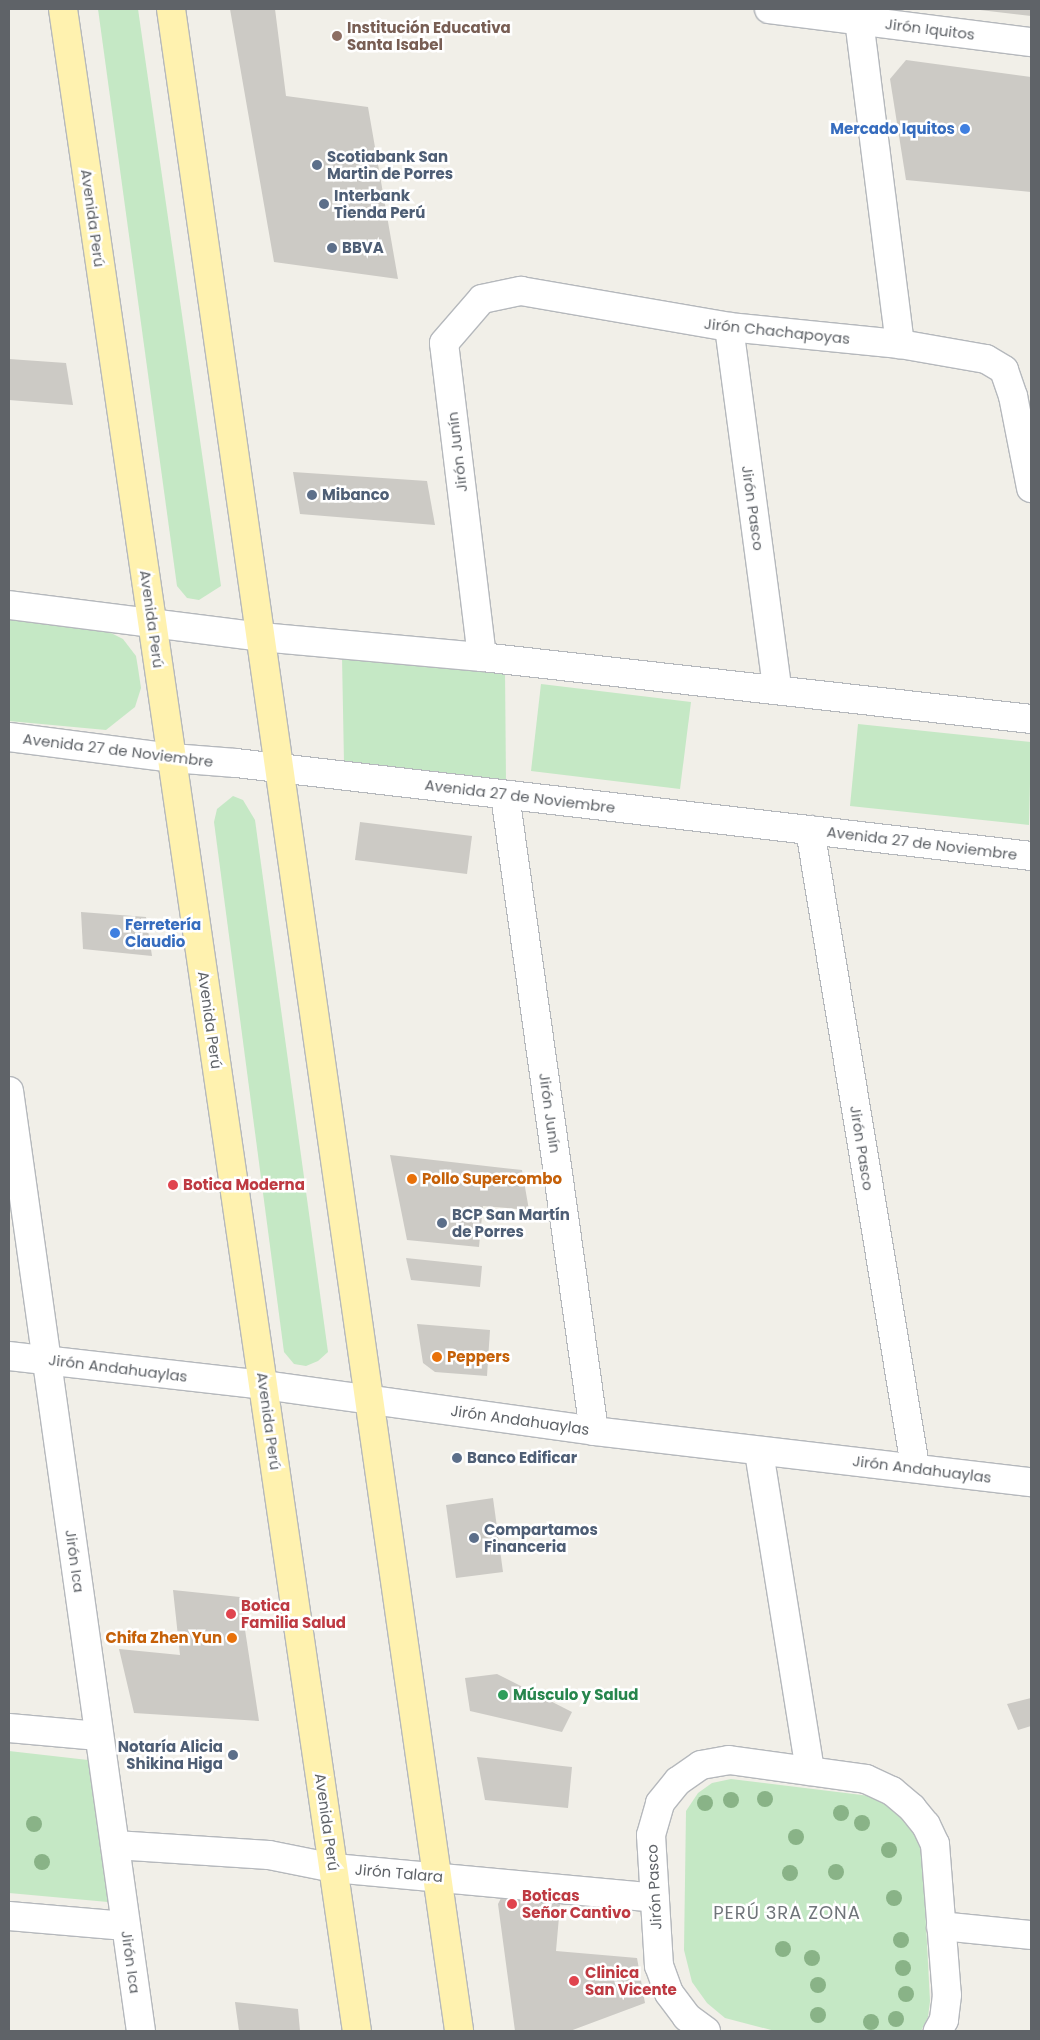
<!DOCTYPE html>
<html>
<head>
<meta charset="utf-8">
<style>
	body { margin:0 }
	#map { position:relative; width:1040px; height:2040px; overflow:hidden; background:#f1efe8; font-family:Poppins,sans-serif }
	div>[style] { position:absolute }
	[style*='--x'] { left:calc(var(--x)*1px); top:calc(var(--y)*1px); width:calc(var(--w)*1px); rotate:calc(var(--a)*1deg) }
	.green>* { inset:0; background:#c5e8c5 }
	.building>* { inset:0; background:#cccac5 }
	.roads { filter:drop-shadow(1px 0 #b5b8bc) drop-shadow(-1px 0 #b5b8bc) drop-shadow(0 1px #b5b8bc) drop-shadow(0 -1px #b5b8bc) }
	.minor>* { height:28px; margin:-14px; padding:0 14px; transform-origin:14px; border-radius:14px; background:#fff }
	.major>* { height:28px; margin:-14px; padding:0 14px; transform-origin:14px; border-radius:14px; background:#fff2af }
	.trees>* { width:16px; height:16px; margin:-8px; border-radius:50%; background:#89b387 }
	.dots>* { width:14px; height:14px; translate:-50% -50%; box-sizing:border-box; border:2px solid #fff; border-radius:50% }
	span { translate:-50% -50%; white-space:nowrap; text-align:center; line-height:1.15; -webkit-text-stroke:5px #fff; paint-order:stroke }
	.education-label { font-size:15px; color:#785e54; font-weight:700 }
	.left { translate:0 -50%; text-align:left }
	.street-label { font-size:15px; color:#5f6368 }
	.shop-label { font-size:15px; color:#366cbe; font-weight:700 }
	.right { translate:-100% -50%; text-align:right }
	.service-label { font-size:15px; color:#4e5e75; font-weight:700 }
	.food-label { font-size:15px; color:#c56008; font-weight:700 }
	.health-label { font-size:15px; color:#be3a42; font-weight:700 }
	.leisure-label { font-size:15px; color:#27864d; font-weight:700 }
	.quarter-label { font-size:18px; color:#70757a; letter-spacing:1px }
	.frame { position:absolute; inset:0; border:10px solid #5f6368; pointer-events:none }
</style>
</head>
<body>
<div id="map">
	<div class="green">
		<i style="clip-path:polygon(98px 9px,138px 9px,221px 586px,199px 600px,187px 598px,177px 586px)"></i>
		<i style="clip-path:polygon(9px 619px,105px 630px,123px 639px,136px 656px,138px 668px,141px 688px,135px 707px,106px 730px,9px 721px)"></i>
		<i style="clip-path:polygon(342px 657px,505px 670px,506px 782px,344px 763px)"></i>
		<i style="clip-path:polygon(541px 684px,691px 702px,680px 789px,531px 771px)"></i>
		<i style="clip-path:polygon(858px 724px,1031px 742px,1029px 825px,850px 806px)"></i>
		<i style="clip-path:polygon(233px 796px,243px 800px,255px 820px,328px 1352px,318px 1361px,306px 1366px,294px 1364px,284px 1352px,214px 822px,217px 809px)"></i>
		<i style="clip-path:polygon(9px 1751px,88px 1760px,108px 1902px,9px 1893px)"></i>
		<i style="clip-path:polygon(731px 1779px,870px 1796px,891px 1808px,909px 1823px,922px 1849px,930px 2001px,928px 2017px,921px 2031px,775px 2031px,725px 2018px,707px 2003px,692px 1982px,684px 1950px,686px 1811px,698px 1793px,712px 1783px)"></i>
	</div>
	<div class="building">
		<i style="clip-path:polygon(230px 9px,275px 9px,286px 96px,368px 107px,398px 279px,274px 262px)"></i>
		<i style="clip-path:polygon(1031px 9px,1031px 16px,980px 10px,980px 9px)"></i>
		<i style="clip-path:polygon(906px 60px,1031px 77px,1031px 192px,906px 180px,890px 79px)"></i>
		<i style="clip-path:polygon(9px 359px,66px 363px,73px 405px,9px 400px)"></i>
		<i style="clip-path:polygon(293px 472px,427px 481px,435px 525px,300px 514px)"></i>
		<i style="clip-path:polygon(360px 822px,472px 836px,467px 874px,355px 860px)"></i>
		<i style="clip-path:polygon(81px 912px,146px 917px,152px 956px,83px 949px)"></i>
		<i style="clip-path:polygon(390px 1155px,522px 1170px,529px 1210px,483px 1206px,479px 1247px,407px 1240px)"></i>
		<i style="clip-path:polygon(406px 1258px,482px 1266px,480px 1287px,411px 1280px)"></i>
		<i style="clip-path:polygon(417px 1324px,490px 1330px,487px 1376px,435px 1372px,423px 1363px)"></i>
		<i style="clip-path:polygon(493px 1498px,503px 1572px,456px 1578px,446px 1505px)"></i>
		<i style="clip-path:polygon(173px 1590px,240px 1597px,259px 1721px,134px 1713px,119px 1649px,180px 1655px)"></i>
		<i style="clip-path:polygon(497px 1674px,572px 1712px,562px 1732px,470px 1711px,465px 1678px)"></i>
		<i style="clip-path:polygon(1031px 1698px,1031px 1726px,1018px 1730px,1007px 1704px)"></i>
		<i style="clip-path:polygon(477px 1757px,572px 1767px,568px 1808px,485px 1800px)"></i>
		<i style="clip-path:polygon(505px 1890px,561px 1894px,556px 1951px,637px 1958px,645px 2003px,570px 2031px,515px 2031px,498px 1904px)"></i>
		<i style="clip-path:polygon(235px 2002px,298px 2009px,300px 2031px,239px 2031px)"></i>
	</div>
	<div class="roads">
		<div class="minor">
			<i style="--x:769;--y:9;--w:264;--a:7.2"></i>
			<i style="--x:859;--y:20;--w:327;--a:82.8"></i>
			<i style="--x:729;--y:327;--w:365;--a:82.4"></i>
			<i style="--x:9;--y:605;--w:254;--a:7.2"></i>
			<i style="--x:261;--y:637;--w:222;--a:5.2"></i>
			<i style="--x:482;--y:657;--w:552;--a:6.44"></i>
			<i style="--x:482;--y:657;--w:316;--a:-96.9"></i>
			<i style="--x:444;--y:343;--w:58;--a:-49.2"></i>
			<i style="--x:482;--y:299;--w:40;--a:-12"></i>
			<i style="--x:521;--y:291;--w:211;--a:9.8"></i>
			<i style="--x:729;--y:327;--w:172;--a:5.7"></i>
			<i style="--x:900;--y:344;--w:87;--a:9.9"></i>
			<i style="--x:986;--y:359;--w:21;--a:31"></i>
			<i style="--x:1004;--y:370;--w:28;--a:71"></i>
			<i style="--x:1013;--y:396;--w:94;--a:78.9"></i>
			<i style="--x:9;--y:737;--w:164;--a:7.3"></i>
			<i style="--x:172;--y:758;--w:64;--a:4.5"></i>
			<i style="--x:236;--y:763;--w:800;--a:6.67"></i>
			<i style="--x:505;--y:795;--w:642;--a:82.03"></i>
			<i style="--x:810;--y:830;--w:645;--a:80.63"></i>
			<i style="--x:9;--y:1091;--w:949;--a:82.01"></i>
			<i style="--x:9;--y:1356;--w:257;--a:6.5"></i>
			<i style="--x:264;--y:1385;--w:333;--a:7.9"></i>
			<i style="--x:594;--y:1431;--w:440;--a:6.7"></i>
			<i style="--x:759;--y:1452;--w:323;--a:80.9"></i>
			<i style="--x:9;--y:1728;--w:90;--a:5.1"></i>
			<i style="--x:115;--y:1845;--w:154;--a:3.7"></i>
			<i style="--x:269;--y:1855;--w:66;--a:11.3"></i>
			<i style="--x:334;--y:1868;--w:322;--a:5.3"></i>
			<i style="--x:9;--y:1916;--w:117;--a:4.9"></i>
			<i style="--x:941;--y:1926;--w:90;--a:5.7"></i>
			<i style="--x:706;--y:2031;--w:24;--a:-144"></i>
			<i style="--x:687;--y:2017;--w:30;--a:-127"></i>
			<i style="--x:669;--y:1993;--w:29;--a:-110"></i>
			<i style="--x:659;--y:1966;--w:131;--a:-93.5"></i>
			<i style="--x:651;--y:1835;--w:33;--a:-74"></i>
			<i style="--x:660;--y:1803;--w:28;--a:-51"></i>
			<i style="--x:678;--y:1781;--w:28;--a:-35"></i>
			<i style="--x:701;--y:1765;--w:28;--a:-10"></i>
			<i style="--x:729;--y:1760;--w:138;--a:7.9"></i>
			<i style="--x:866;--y:1779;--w:29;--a:25"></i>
			<i style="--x:892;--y:1791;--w:26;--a:40"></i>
			<i style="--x:912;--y:1808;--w:22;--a:51"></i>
			<i style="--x:926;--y:1825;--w:21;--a:65"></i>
			<i style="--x:935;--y:1844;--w:151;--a:85.5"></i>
			<i style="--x:947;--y:1995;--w:25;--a:97"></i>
			<i style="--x:944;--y:2020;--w:13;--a:119"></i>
		</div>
		<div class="major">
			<i style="--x:63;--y:9;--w:2043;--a:81.73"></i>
			<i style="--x:171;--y:9;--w:2042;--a:81.89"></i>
		</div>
	</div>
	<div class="trees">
		<i style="left:765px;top:1799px"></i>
		<i style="left:731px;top:1800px"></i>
		<i style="left:705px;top:1803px"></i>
		<i style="left:841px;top:1813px"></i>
		<i style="left:862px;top:1823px"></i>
		<i style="left:34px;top:1824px"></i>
		<i style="left:796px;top:1837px"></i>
		<i style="left:889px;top:1850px"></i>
		<i style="left:42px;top:1862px"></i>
		<i style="left:836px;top:1872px"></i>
		<i style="left:790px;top:1873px"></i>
		<i style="left:894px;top:1898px"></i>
		<i style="left:901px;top:1940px"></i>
		<i style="left:783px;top:1949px"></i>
		<i style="left:812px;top:1958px"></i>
		<i style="left:903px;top:1968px"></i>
		<i style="left:818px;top:1985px"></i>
		<i style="left:906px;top:1994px"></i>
		<i style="left:818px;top:2015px"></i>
		<i style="left:896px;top:2019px"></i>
		<i style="left:871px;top:2022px"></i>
	</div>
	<div class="dots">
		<i style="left:337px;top:36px;background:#8d6e63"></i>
		<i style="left:965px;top:129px;background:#3f7fe0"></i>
		<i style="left:317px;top:165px;background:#5c6f8a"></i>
		<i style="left:324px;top:204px;background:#5c6f8a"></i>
		<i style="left:332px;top:248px;background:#5c6f8a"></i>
		<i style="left:312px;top:495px;background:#5c6f8a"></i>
		<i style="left:115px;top:933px;background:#3f7fe0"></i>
		<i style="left:412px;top:1179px;background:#e8710a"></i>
		<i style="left:173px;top:1185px;background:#e0444e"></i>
		<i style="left:442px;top:1223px;background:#5c6f8a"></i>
		<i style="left:437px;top:1357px;background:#e8710a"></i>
		<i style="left:457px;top:1458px;background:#5c6f8a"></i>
		<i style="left:474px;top:1538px;background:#5c6f8a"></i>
		<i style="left:231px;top:1614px;background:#e0444e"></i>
		<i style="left:232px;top:1638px;background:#e8710a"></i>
		<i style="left:503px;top:1695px;background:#2e9e5b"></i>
		<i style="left:233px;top:1755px;background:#5c6f8a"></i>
		<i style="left:512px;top:1904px;background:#e0444e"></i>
		<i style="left:574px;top:1981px;background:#e0444e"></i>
	</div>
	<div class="education-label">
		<span class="left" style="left:347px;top:36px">Institución Educativa<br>Santa Isabel</span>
	</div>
	<div class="street-label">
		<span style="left:930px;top:29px;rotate:7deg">Jirón Iquitos</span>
		<span style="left:93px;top:218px;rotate:82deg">Avenida Perú</span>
		<span style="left:777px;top:331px;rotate:6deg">Jirón Chachapoyas</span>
		<span style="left:457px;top:452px;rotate:-97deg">Jirón Junín</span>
		<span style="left:753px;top:508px;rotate:82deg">Jirón Pasco</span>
		<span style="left:152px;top:619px;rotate:82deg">Avenida Perú</span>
		<span style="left:118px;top:750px;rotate:7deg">Avenida 27 de Noviembre</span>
		<span style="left:520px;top:796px;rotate:7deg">Avenida 27 de Noviembre</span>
		<span style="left:922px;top:843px;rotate:7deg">Avenida 27 de Noviembre</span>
		<span style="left:210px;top:1020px;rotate:82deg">Avenida Perú</span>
		<span style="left:550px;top:1113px;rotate:82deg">Jirón Junín</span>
		<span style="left:862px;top:1148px;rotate:81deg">Jirón Pasco</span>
		<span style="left:118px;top:1368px;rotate:7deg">Jirón Andahuaylas</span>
		<span style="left:520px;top:1420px;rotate:8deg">Jirón Andahuaylas</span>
		<span style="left:269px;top:1421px;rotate:82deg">Avenida Perú</span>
		<span style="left:922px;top:1469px;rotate:7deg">Jirón Andahuaylas</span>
		<span style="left:75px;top:1561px;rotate:82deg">Jirón Ica</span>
		<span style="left:327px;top:1822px;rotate:82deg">Avenida Perú</span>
		<span style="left:399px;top:1873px;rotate:5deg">Jirón Talara</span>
		<span style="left:654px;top:1887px;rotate:-93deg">Jirón Pasco</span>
		<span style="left:131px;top:1962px;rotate:82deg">Jirón Ica</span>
	</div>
	<div class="shop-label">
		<span class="right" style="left:955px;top:129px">Mercado Iquitos</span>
		<span class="left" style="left:125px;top:933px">Ferretería<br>Claudio</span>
	</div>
	<div class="service-label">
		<span class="left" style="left:327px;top:165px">Scotiabank San<br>Martin de Porres</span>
		<span class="left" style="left:334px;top:204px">Interbank<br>Tienda Perú</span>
		<span class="left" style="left:342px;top:248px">BBVA</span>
		<span class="left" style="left:322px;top:495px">Mibanco</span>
		<span class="left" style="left:452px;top:1223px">BCP San Martín<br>de Porres</span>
		<span class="left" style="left:467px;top:1458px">Banco Edificar</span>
		<span class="left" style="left:484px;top:1538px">Compartamos<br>Financeria</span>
		<span class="right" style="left:223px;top:1755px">Notaría Alicia<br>Shikina Higa</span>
	</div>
	<div class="food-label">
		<span class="left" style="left:422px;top:1179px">Pollo Supercombo</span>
		<span class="left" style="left:447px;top:1357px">Peppers</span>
		<span class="right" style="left:222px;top:1638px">Chifa Zhen Yun</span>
	</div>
	<div class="health-label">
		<span class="left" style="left:183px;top:1185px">Botica Moderna</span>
		<span class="left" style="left:241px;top:1614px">Botica<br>Familia Salud</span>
		<span class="left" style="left:522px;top:1904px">Boticas<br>Señor Cantivo</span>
		<span class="left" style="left:585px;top:1981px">Clinica<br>San Vicente</span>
	</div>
	<div class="leisure-label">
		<span class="left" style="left:513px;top:1695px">Músculo y Salud</span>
	</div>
	<div class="quarter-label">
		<span style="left:787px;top:1913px">PERÚ 3RA ZONA</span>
	</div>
	<div class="frame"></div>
</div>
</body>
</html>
